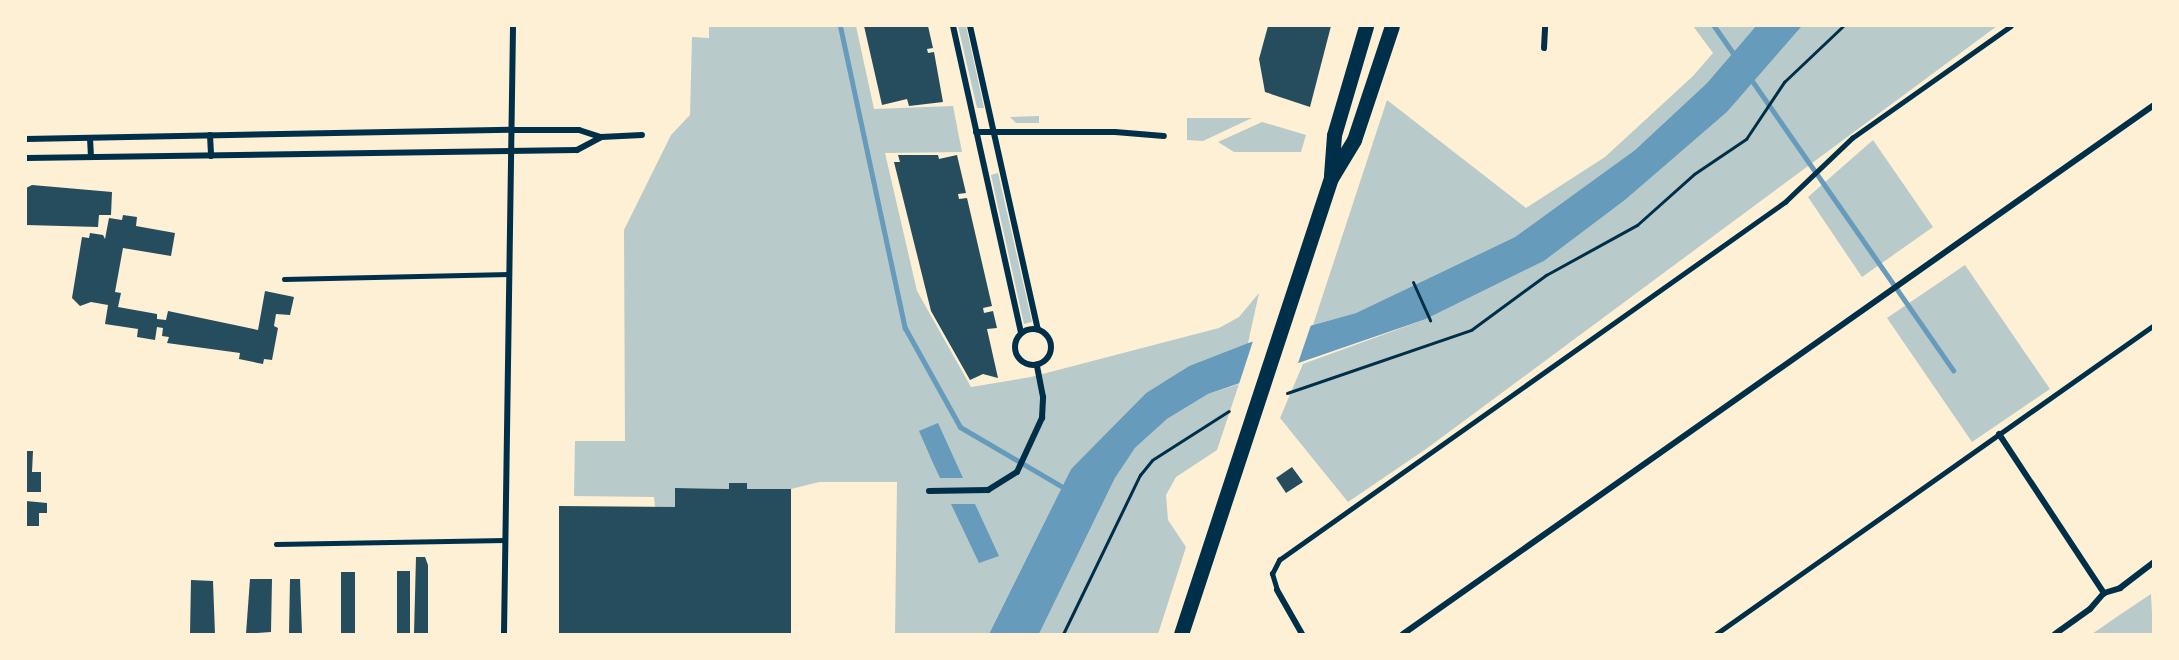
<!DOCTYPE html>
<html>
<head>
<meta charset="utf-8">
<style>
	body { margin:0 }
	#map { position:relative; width:2179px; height:660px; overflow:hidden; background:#fdf0d5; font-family:Georgia,serif }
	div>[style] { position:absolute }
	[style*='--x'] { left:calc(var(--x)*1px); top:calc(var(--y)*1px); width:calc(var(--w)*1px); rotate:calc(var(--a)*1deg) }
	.green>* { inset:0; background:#b9caca }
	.water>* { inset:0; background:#669bbc }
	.pier>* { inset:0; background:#fdf0d5 }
	.stream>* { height:5px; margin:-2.5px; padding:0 2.5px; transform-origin:2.5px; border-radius:2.5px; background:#669bbc }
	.building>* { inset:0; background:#264d5e }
	.path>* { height:3px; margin:-1.5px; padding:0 1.5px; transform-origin:1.5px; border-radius:1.5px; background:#003049 }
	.service>* { height:4.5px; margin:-2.25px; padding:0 2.25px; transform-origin:2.25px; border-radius:2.25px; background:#003049 }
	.minor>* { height:6px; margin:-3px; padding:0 3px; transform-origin:3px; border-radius:3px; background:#003049 }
	.minor>.ring { margin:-3px; padding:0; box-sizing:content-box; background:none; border:6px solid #003049; border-radius:50% }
	.primary>* { height:15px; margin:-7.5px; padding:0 7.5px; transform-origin:7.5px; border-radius:7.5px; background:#003049 }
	span { translate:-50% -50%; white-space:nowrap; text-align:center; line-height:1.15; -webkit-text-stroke:4.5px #fdf0d5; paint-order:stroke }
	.frame { position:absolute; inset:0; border:27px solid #fdf0d5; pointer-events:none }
</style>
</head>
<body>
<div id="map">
	<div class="green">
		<i style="clip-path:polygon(709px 26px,856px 26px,874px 109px,953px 106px,962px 152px,885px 153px,917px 291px,971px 387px,1031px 377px,1219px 328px,1239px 317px,1259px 293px,1248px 343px,1189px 366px,1146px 393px,1071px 469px,989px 634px,895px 634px,897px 482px,819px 482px,791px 489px,747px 489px,747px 483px,729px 483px,729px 489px,675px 488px,675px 507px,655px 507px,654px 497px,574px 496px,575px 441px,625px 441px,624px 230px,671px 135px,690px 115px,692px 37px,709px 38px)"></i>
		<i style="clip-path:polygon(958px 26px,966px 26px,984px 108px,977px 108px)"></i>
		<i style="clip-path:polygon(1693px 26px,1756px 26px,1707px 83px,1635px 150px,1515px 237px,1356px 313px,1313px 325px,1387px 100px,1526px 208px,1605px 157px,1693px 76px,1713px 53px)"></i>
		<i style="clip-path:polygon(1802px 26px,1997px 26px,1426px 449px,1348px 502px,1280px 418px,1303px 364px,1426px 319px,1544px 261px,1625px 200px,1727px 112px)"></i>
		<i style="clip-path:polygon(1039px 116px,1039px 123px,1016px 123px,1010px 117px)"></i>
		<i style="clip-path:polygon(1187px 118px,1252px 118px,1203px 141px,1187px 140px)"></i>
		<i style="clip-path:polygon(1262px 122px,1306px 135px,1301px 152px,1234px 152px,1218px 142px)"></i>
		<i style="clip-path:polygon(1873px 140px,1933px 227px,1862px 277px,1808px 197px)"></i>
		<i style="clip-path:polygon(998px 173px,1032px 322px,1024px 324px,991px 175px)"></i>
		<i style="clip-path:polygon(1965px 265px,2050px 389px,1972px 442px,1887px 318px)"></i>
		<i style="clip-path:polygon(1239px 384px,1217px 450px,1176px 477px,1166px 495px,1168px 520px,1186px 547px,1158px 634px,1039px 634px,1115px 478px,1135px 448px,1167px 419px,1208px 394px)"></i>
		<i style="clip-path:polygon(2151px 594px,2153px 634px,2092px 634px,2118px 616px)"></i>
	</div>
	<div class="water">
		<i style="clip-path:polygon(1756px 26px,1802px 26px,1727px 112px,1625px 200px,1544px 261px,1426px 319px,1208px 394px,1167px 419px,1135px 448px,1115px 478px,1039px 634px,989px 634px,1071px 469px,1146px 393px,1189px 366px,1248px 343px,1356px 313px,1515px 237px,1635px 150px,1707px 83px)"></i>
		<i style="clip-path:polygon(938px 423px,963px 478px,940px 478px,933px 463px,919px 431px)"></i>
		<i style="clip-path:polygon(951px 504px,975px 504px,999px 556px,979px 563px)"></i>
	</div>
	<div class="pier">
		<i style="clip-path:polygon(1312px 322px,1296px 369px,1238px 387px,1254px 338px)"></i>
	</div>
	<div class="stream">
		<i style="--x:840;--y:26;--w:309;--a:77.9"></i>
		<i style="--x:905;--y:328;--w:113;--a:60.9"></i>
		<i style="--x:960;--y:427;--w:125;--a:30.3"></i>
		<i style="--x:1714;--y:26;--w:39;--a:55"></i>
		<i style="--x:1750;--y:78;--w:356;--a:55.2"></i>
	</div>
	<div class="building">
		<i style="clip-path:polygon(864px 26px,928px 26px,933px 48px,927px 49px,928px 53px,934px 52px,943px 102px,909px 106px,907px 99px,882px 105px)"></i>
		<i style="clip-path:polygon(1268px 26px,1331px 26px,1310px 107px,1265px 92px,1259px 59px)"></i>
		<i style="clip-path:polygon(898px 155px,938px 155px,939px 159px,957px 155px,966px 193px,958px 194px,959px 199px,967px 198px,992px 306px,983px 308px,984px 313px,993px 311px,997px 328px,987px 329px,998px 378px,983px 374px,970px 380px,931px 311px,894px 162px,900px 162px)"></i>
		<i style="clip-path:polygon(32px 185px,112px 192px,111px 215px,99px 215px,98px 227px,26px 225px,26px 188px)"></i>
		<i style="clip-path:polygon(123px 215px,137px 217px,136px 226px,175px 233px,171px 256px,123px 248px,115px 292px,121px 293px,118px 307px,157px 314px,157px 319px,166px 320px,168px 311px,258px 330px,265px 291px,294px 297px,290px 315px,276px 314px,274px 326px,278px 328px,272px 360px,264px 359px,263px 364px,239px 359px,240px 353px,167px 343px,169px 337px,162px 336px,163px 328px,157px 327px,155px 340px,137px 337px,138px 329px,105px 324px,108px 305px,91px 302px,80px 306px,72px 298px,82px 237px,89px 238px,90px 233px,103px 235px,105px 239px,109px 218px,122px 220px)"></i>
		<i style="clip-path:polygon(26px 451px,33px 451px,32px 472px,41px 472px,41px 492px,26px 492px)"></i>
		<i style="clip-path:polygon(1292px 467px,1303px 482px,1286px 493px,1276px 478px)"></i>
		<i style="clip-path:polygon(729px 483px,747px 483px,747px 489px,791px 489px,791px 634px,559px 634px,559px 506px,675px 507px,675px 488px,729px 489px)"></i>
		<i style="clip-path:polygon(26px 501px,47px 503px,47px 513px,39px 513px,39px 526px,26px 526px)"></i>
		<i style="clip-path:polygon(416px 557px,425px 557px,428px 565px,428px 634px,414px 634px)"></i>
		<i style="clip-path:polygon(397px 571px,410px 571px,410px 634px,397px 634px)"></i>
		<i style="clip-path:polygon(341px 572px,355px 572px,355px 634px,341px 634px)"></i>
		<i style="clip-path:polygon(250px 579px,272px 579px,271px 632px,246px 634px)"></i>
		<i style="clip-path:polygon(290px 579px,300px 579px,302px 634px,289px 634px)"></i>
		<i style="clip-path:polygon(191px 580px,213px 581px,215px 634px,190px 634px)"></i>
	</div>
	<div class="path">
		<i style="--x:1413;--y:282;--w:42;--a:65.9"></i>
		<i style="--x:1287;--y:393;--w:194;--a:-18.9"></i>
		<i style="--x:1471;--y:330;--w:93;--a:-36.3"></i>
		<i style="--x:1546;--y:275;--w:104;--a:-28.8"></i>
		<i style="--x:1637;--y:225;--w:76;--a:-41.8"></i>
		<i style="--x:1694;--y:174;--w:63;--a:-33.9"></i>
		<i style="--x:1746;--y:139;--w:69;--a:-56.3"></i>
		<i style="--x:1784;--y:82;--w:81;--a:-43.5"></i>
		<i style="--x:1063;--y:634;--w:177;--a:-64.2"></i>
		<i style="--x:1140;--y:475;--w:19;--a:-51"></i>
		<i style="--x:1152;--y:460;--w:91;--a:-32.5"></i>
	</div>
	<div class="service">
		<i style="--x:284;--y:279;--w:225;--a:-1.3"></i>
		<i style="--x:276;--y:544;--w:229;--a:-1"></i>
		<i style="--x:1277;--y:590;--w:17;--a:-107"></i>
		<i style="--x:1272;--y:574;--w:16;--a:-63"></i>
		<i style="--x:1279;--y:560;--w:620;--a:-35.28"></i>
		<i style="--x:1785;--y:202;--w:93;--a:-43.7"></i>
		<i style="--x:1852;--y:138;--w:194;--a:-35.2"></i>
		<i style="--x:1716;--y:634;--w:536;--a:-35.2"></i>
	</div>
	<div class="minor">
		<i style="--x:953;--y:26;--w:314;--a:77.5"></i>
		<i style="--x:970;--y:26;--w:311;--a:77.4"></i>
		<i style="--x:1544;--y:48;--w:22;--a:-87"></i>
		<i style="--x:976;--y:132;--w:139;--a:0"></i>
		<i style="--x:1115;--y:132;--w:49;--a:4.7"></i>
		<i style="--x:210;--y:135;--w:21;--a:87"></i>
		<i style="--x:90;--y:138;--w:19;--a:87"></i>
		<i style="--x:26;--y:139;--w:485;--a:-1.1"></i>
		<i style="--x:511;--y:130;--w:68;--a:0"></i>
		<i style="--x:579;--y:130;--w:23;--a:18"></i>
		<i style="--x:601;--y:137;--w:41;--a:-2.8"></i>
		<i style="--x:26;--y:158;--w:551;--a:-0.83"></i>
		<i style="--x:577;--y:150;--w:27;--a:-28"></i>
		<i class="ring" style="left:1015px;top:329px;width:30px;height:30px"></i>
		<i style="--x:1999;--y:434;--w:191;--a:56.6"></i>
		<i style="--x:929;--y:491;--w:59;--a:-1"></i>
		<i style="--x:988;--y:490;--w:34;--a:-32"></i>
		<i style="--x:1017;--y:472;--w:60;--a:-65.2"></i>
		<i style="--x:1042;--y:418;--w:21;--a:-87"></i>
		<i style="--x:1043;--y:397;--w:33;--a:-101"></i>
		<i style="--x:1277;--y:590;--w:51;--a:60.4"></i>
		<i style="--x:504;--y:634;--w:608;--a:-89.15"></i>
		<i style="--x:1403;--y:634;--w:919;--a:-35.16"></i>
		<i style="--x:2055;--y:634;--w:43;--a:-35.5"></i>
		<i style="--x:2090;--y:609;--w:21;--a:-49"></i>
		<i style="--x:2104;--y:593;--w:17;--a:-17"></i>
		<i style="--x:2120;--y:588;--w:43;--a:-37.4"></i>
	</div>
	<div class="primary">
		<i style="--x:1331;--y:175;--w:40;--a:-85.7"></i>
		<i style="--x:1334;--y:135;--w:114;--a:-73.6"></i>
		<i style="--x:1181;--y:634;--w:480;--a:-71.8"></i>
		<i style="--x:1331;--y:178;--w:44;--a:-58.8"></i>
		<i style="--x:1354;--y:140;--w:120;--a:-71.6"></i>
	</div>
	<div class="frame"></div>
</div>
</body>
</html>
